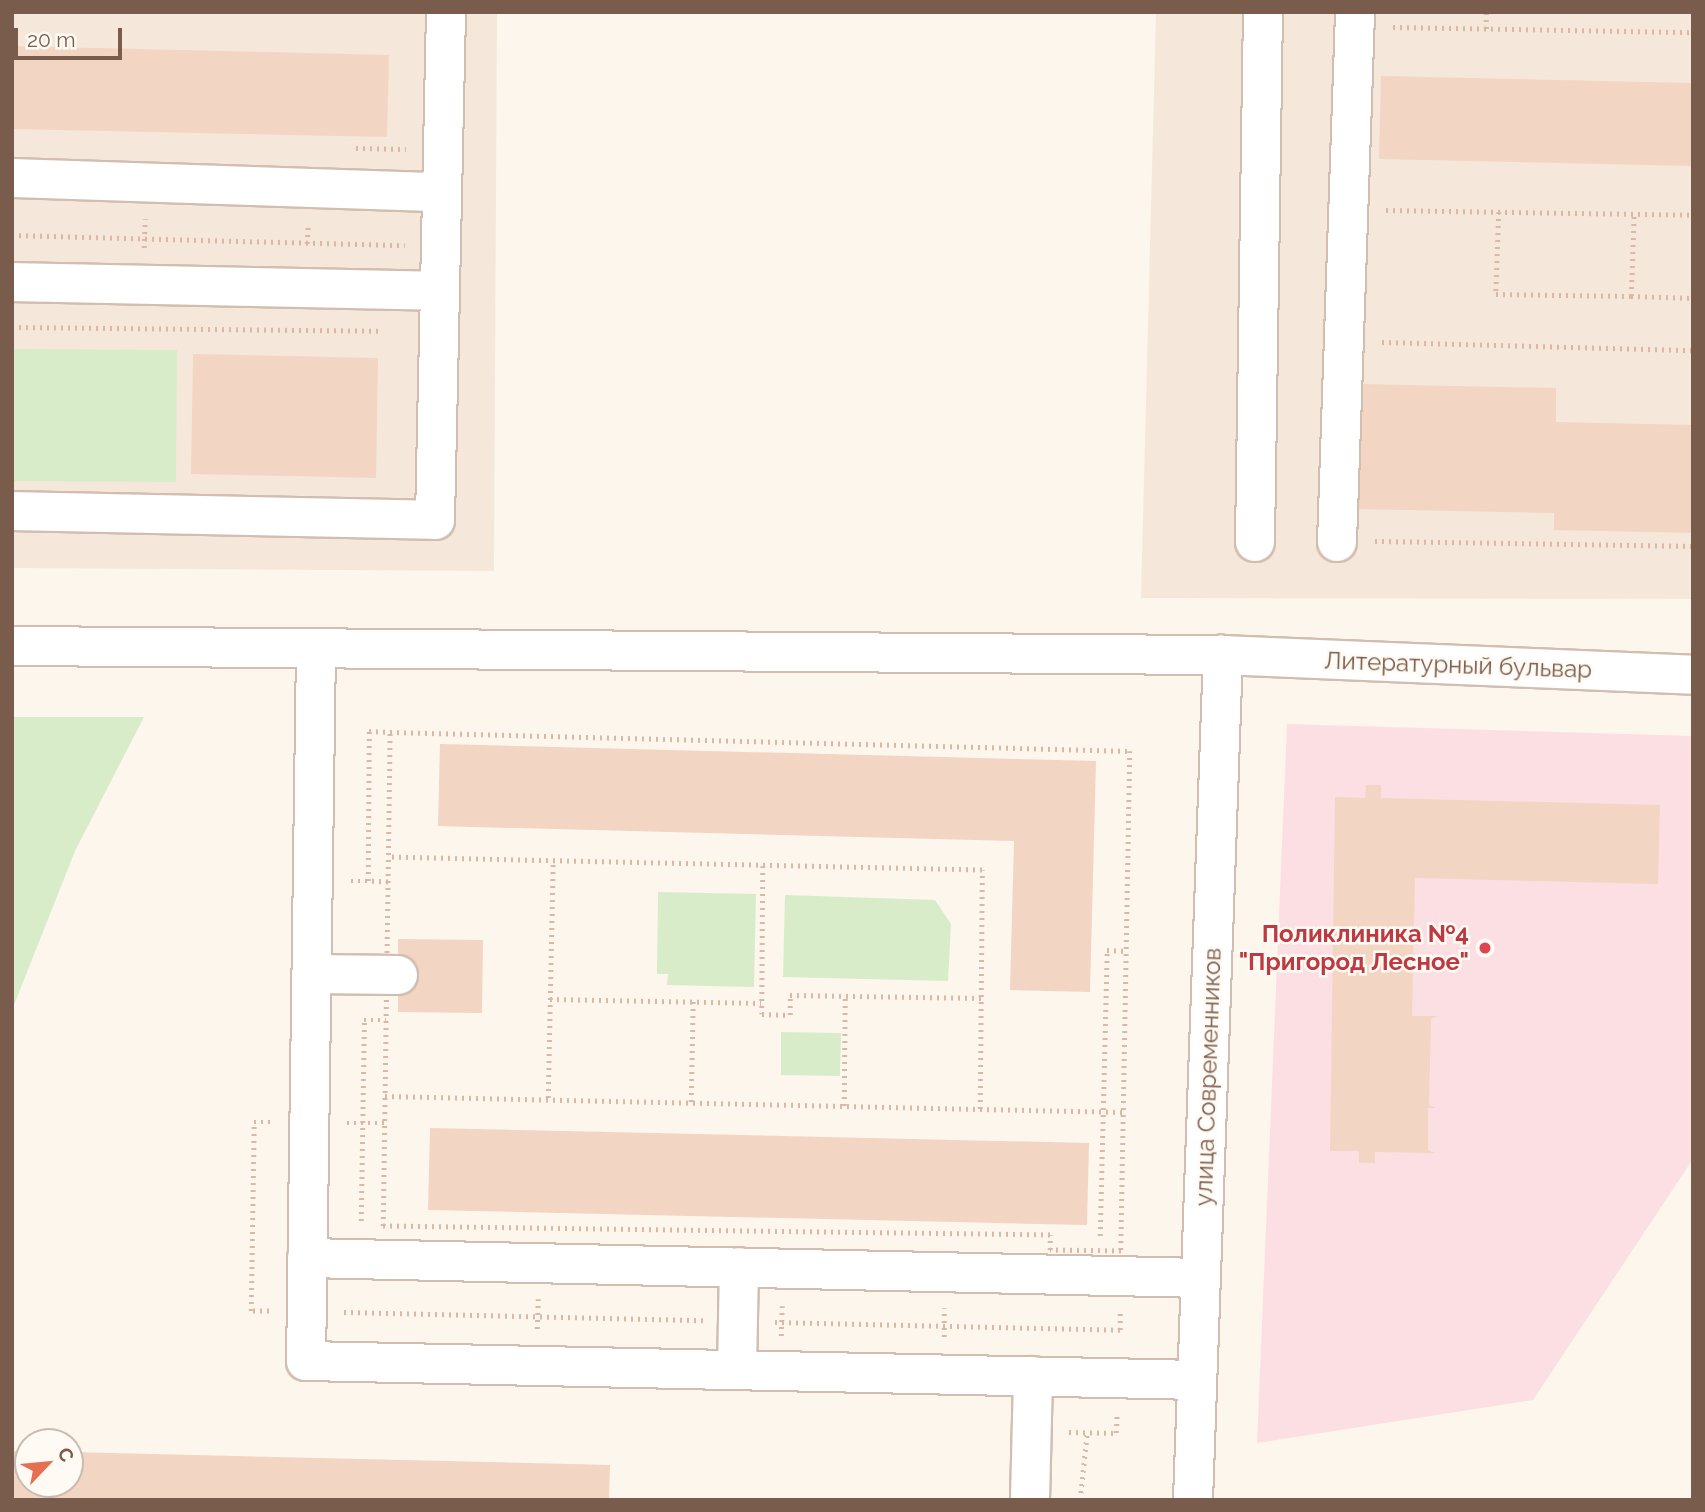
<!DOCTYPE html>
<html>
<head>
<meta charset="utf-8">
<style>
	body { margin:0 }
	#map { position:relative; width:1705px; height:1512px; overflow:hidden; background:#fdf6ec; font-family:Raleway,sans-serif }
	div>[style] { position:absolute }
	[style*='--x'] { left:calc(var(--x)*1px); top:calc(var(--y)*1px); width:calc(var(--w)*1px); rotate:calc(var(--a)*1deg) }
	.residential>* { inset:0; background:#f5e8da }
	.medical>* { inset:0; background:#fbdfe3 }
	.green>* { inset:0; background:#d8ecc9 }
	.building>* { inset:0; background:#f3d5c3 }
	.path>* { height:4.5px; margin-top:-2.25px; transform-origin:0; background:repeating-linear-gradient(90deg,#d9b8a5 0 2px,transparent 0 7px) }
	.roads { filter:drop-shadow(2px 0 #d1beb0) drop-shadow(-2px 0 #d1beb0) drop-shadow(0 2px #d1beb0) drop-shadow(0 -2px #d1beb0) }
	.minor>* { height:38px; margin:-19px; padding:0 19px; transform-origin:19px; border-radius:19px; background:#fff }
	.dots>* { width:19px; height:19px; translate:-50% -50%; box-sizing:border-box; border:4px solid #fffaf3; border-radius:50% }
	span { translate:-50% -50%; white-space:nowrap; text-align:center; line-height:1.15; -webkit-text-stroke:5px #fffaf3; paint-order:stroke }
	.street-label { font-size:24px; color:#7a5c4d }
	.health-label { font-size:24px; color:#be3a42; font-weight:700 }
	.right { translate:-100% -50%; text-align:right }
	.frame { position:absolute; inset:0; border:14px solid #7a5c4d; pointer-events:none }
	.north { position:absolute; left:14px; top:1428px; width:70px; height:70px; box-sizing:border-box; background:#fffaf3; border:2px solid #cabbb1; border-radius:50%; rotate:64deg; font-size:19px; font-weight:700; line-height:28px; text-align:center; color:#7a5c4d }
	.north::after { content:''; display:block; margin:auto; width:24px; height:32px; background:#e76f51; clip-path:polygon(50% 0,100% 100%,50% 72%,0 100%) }
	.scale { position:absolute; left:14px; top:28px; width:108px; height:32px; box-sizing:border-box; border:4px solid #7a5c4d; border-top:0; padding-left:9px; font-size:21px; line-height:24px; white-space:nowrap; color:#7a5c4d; -webkit-text-stroke:5px #fffaf3; paint-order:stroke }
</style>
</head>
<body>
<div id="map">
	<div class="residential">
		<i style="clip-path:polygon(12px 12px,497px 12px,494px 571px,12px 568px)"></i>
		<i style="clip-path:polygon(1156px 12px,1693px 12px,1693px 599px,1141px 598px)"></i>
	</div>
	<div class="medical">
		<i style="clip-path:polygon(1287px 724px,1693px 736px,1693px 1159px,1533px 1400px,1257px 1443px)"></i>
	</div>
	<div class="green">
		<i style="clip-path:polygon(12px 349px,177px 350px,176px 482px,12px 481px)"></i>
		<i style="clip-path:polygon(12px 717px,144px 717px,75px 851px,12px 1010px)"></i>
		<i style="clip-path:polygon(658px 892px,756px 894px,754px 987px,667px 985px,668px 974px,657px 974px)"></i>
		<i style="clip-path:polygon(785px 895px,935px 900px,951px 924px,948px 981px,783px 977px)"></i>
		<i style="clip-path:polygon(781px 1032px,841px 1033px,840px 1076px,781px 1075px)"></i>
	</div>
	<div class="building">
		<i style="clip-path:polygon(12px 46px,389px 55px,387px 137px,12px 129px)"></i>
		<i style="clip-path:polygon(1381px 76px,1693px 83px,1693px 166px,1379px 159px)"></i>
		<i style="clip-path:polygon(193px 354px,378px 358px,376px 478px,191px 474px)"></i>
		<i style="clip-path:polygon(1358px 384px,1556px 388px,1556px 422px,1693px 425px,1693px 533px,1554px 530px,1554px 513px,1356px 509px)"></i>
		<i style="clip-path:polygon(440px 744px,1096px 761px,1090px 992px,1010px 990px,1014px 841px,438px 826px)"></i>
		<i style="clip-path:polygon(1366px 785px,1381px 785px,1381px 798px,1660px 805px,1658px 884px,1415px 878px,1412px 1016px,1438px 1016px,1431px 1019px,1429px 1105px,1436px 1108px,1428px 1108px,1428px 1150px,1435px 1153px,1375px 1152px,1375px 1163px,1359px 1163px,1359px 1151px,1330px 1151px,1335px 797px,1365px 798px)"></i>
		<i style="clip-path:polygon(398px 939px,483px 940px,482px 1013px,398px 1012px)"></i>
		<i style="clip-path:polygon(430px 1128px,1089px 1143px,1087px 1225px,428px 1210px)"></i>
		<i style="clip-path:polygon(12px 1451px,28px 1451px,28px 1484px,70px 1484px,70px 1452px,610px 1465px,609px 1500px,12px 1500px)"></i>
	</div>
	<div class="path">
		<i style="--x:1393;--y:27;--w:300;--a:1"></i>
		<i style="--x:1486;--y:29;--w:17;--a:-90"></i>
		<i style="--x:356;--y:148;--w:50;--a:1.1"></i>
		<i style="--x:1386;--y:210;--w:307;--a:0.9"></i>
		<i style="--x:1499;--y:212;--w:82;--a:92.1"></i>
		<i style="--x:1496;--y:294;--w:135;--a:0.8"></i>
		<i style="--x:1631;--y:296;--w:82;--a:-87.9"></i>
		<i style="--x:12;--y:235;--w:393;--a:1.5"></i>
		<i style="--x:307;--y:244;--w:19;--a:-87"></i>
		<i style="--x:144;--y:248;--w:29;--a:-88"></i>
		<i style="--x:1631;--y:296;--w:62;--a:1.8"></i>
		<i style="--x:12;--y:327;--w:367;--a:0.6"></i>
		<i style="--x:1382;--y:342;--w:311;--a:1.5"></i>
		<i style="--x:1375;--y:541;--w:318;--a:0.9"></i>
		<i style="--x:390;--y:732;--w:740;--a:1.47"></i>
		<i style="--x:1130;--y:751;--w:500;--a:91.03"></i>
		<i style="--x:1121;--y:1251;--w:71;--a:-179.2"></i>
		<i style="--x:1050;--y:1250;--w:15;--a:-90"></i>
		<i style="--x:1050;--y:1235;--w:667;--a:-179.23"></i>
		<i style="--x:383;--y:1226;--w:494;--a:-89.2"></i>
		<i style="--x:763;--y:866;--w:148;--a:90.4"></i>
		<i style="--x:762;--y:1014;--w:28;--a:2"></i>
		<i style="--x:790;--y:1015;--w:20;--a:-90"></i>
		<i style="--x:790;--y:995;--w:191;--a:0.9"></i>
		<i style="--x:351;--y:881;--w:17;--a:0"></i>
		<i style="--x:388;--y:882;--w:20;--a:-177"></i>
		<i style="--x:368;--y:881;--w:150;--a:-89.6"></i>
		<i style="--x:369;--y:731;--w:21;--a:3"></i>
		<i style="--x:550;--y:999;--w:211;--a:1.1"></i>
		<i style="--x:385;--y:1096;--w:595;--a:1.25"></i>
		<i style="--x:980;--y:1109;--w:239;--a:-89.5"></i>
		<i style="--x:982;--y:870;--w:594;--a:-178.75"></i>
		<i style="--x:548;--y:1098;--w:237;--a:-88.8"></i>
		<i style="--x:691;--y:1102;--w:101;--a:-88.9"></i>
		<i style="--x:844;--y:1106;--w:110;--a:-89.5"></i>
		<i style="--x:980;--y:1109;--w:143;--a:1.2"></i>
		<i style="--x:347;--y:1123;--w:38;--a:0"></i>
		<i style="--x:361;--y:1221;--w:201;--a:-89.1"></i>
		<i style="--x:364;--y:1020;--w:22;--a:0"></i>
		<i style="--x:1100;--y:1236;--w:286;--a:-88.6"></i>
		<i style="--x:1107;--y:950;--w:19;--a:3"></i>
		<i style="--x:269;--y:1311;--w:18;--a:180"></i>
		<i style="--x:251;--y:1311;--w:189;--a:-89.1"></i>
		<i style="--x:254;--y:1122;--w:18;--a:0"></i>
		<i style="--x:344;--y:1312;--w:359;--a:1.3"></i>
		<i style="--x:775;--y:1322;--w:345;--a:1.3"></i>
		<i style="--x:1120;--y:1330;--w:17;--a:-90"></i>
		<i style="--x:537;--y:1329;--w:30;--a:-88"></i>
		<i style="--x:781;--y:1336;--w:30;--a:-88"></i>
		<i style="--x:944;--y:1337;--w:29;--a:-90"></i>
		<i style="--x:1069;--y:1432;--w:47;--a:1.2"></i>
		<i style="--x:1116;--y:1433;--w:18;--a:-87"></i>
		<i style="--x:1080;--y:1500;--w:68;--a:-84.1"></i>
	</div>
	<div class="roads">
		<div class="minor">
			<i style="--x:12;--y:178;--w:430;--a:1.9"></i>
			<i style="--x:12;--y:282;--w:428;--a:1.2"></i>
			<i style="--x:12;--y:511;--w:423;--a:1.2"></i>
			<i style="--x:435;--y:520;--w:508;--a:-88.76"></i>
			<i style="--x:1255;--y:542;--w:530;--a:-89.14"></i>
			<i style="--x:1337;--y:542;--w:530;--a:-88.05"></i>
			<i style="--x:12;--y:646;--w:1211;--a:0.43"></i>
			<i style="--x:1223;--y:655;--w:470;--a:2.4"></i>
			<i style="--x:316;--y:648;--w:713;--a:90.8"></i>
			<i style="--x:306;--y:1361;--w:891;--a:1.22"></i>
			<i style="--x:312;--y:974;--w:86;--a:0.7"></i>
			<i style="--x:307;--y:1258;--w:894;--a:1.28"></i>
			<i style="--x:737;--y:1370;--w:103;--a:-88.9"></i>
			<i style="--x:1030;--y:1500;--w:124;--a:-88.6"></i>
			<i style="--x:1193;--y:1500;--w:846;--a:-87.97"></i>
		</div>
	</div>
	<div class="dots">
		<i style="left:1485px;top:948px;background:#e0444e"></i>
	</div>
	<div class="street-label">
		<span style="left:1458px;top:665px;rotate:2deg">Литературный бульвар</span>
		<span style="left:1208px;top:1077px;rotate:-88deg">улица Современников</span>
	</div>
	<div class="health-label">
		<span class="right" style="left:1469px;top:948px">Поликлиника №4<br>"Пригород Лесное"</span>
	</div>
	<div class="frame"></div>
	<div class="north">С</div>
	<div class="scale">20 m</div>
</div>
</body>
</html>
